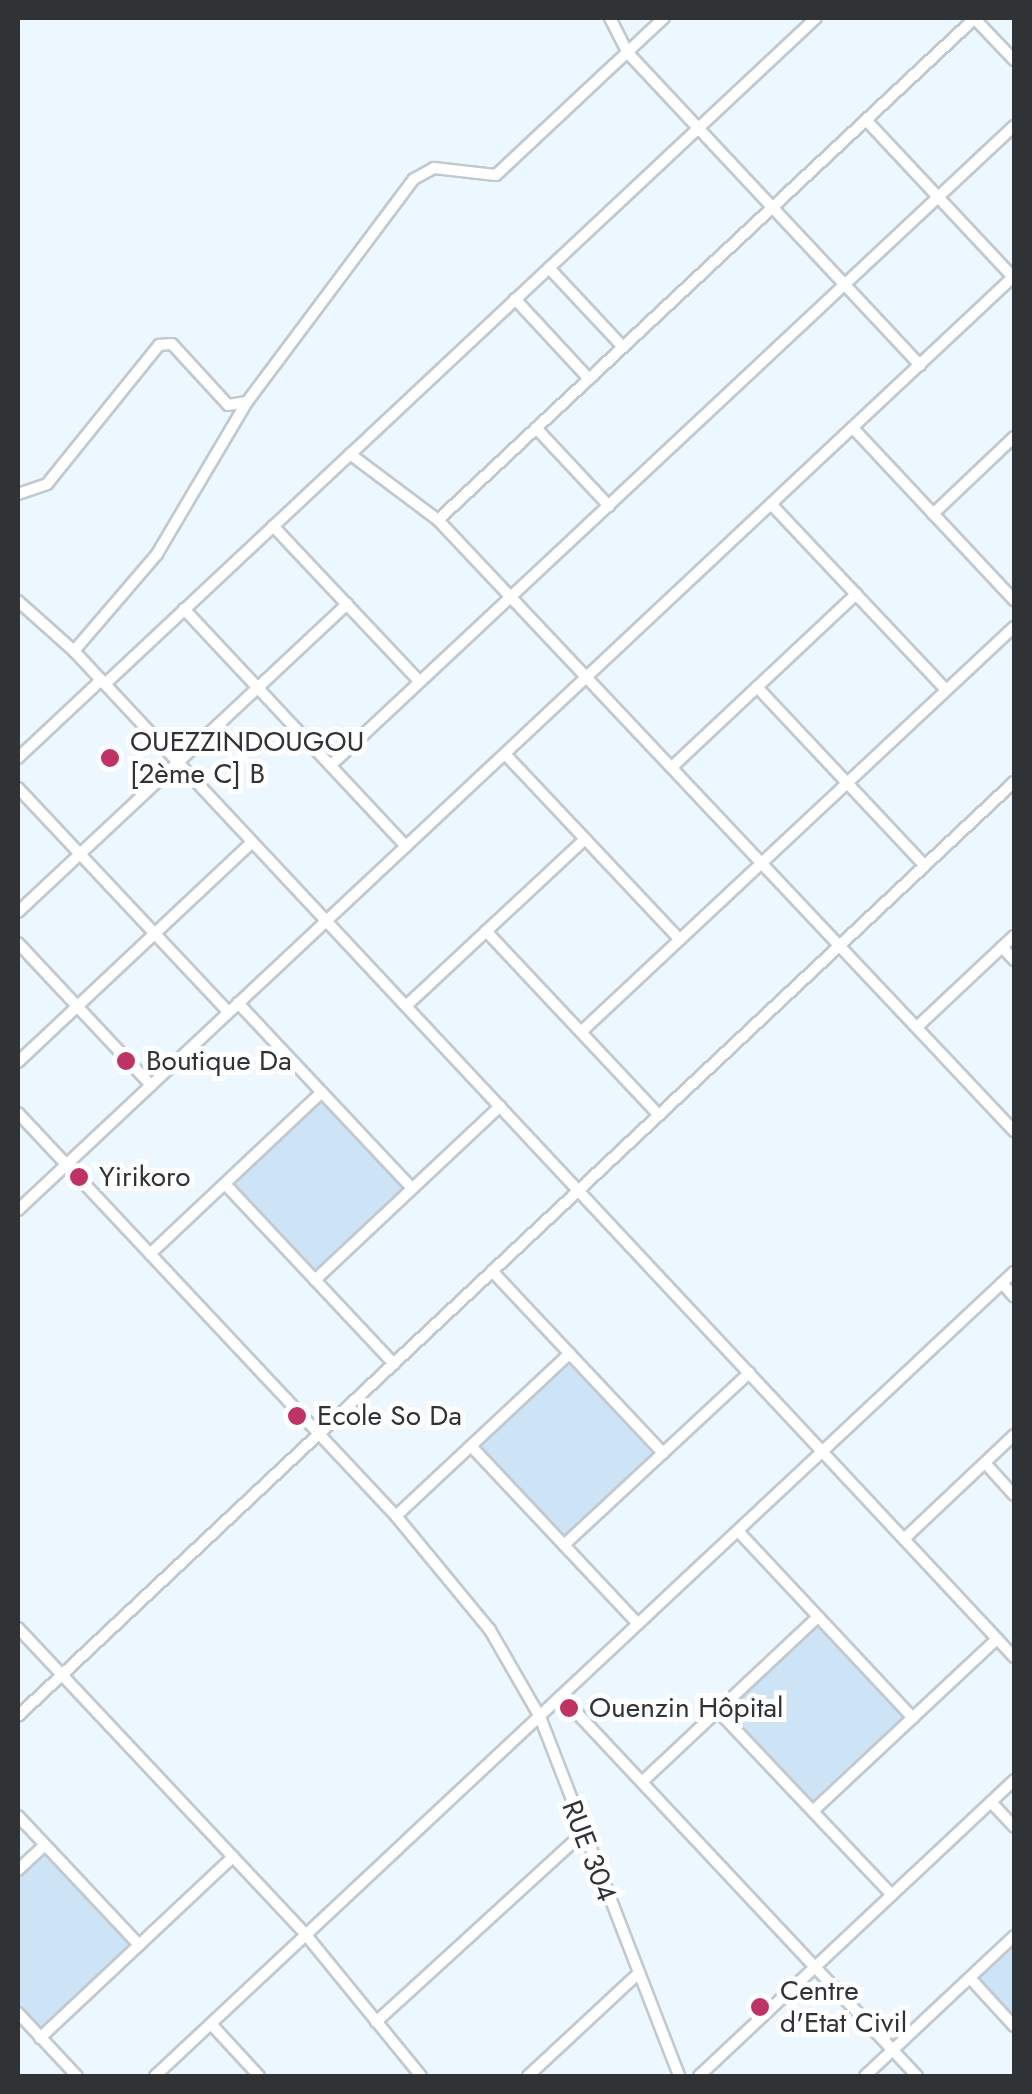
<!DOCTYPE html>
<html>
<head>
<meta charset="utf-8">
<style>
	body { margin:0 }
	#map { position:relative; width:1032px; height:2094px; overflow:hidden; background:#edf7ff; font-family:Jost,sans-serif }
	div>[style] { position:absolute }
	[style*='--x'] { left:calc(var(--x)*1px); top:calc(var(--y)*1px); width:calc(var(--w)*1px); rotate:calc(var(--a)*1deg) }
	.green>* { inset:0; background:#cde3f6 }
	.roads { filter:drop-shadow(2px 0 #c0c9d0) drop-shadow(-2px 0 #c0c9d0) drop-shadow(0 2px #c0c9d0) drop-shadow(0 -2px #c0c9d0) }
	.minor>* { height:10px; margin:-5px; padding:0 5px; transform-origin:5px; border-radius:5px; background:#fff }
	.dots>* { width:28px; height:28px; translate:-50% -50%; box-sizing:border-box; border:5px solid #fff; border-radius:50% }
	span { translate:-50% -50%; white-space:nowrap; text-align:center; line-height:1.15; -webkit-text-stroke:10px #fff; paint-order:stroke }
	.poi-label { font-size:28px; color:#303336 }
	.left { translate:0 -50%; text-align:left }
	.street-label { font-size:28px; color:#303336 }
	.frame { position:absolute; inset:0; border:20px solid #303336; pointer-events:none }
</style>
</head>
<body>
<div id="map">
	<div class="green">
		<i style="clip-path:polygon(320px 1098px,406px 1191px,315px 1275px,229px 1182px)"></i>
		<i style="clip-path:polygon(568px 1362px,654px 1455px,563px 1539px,477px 1446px)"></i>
		<i style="clip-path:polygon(818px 1626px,904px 1719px,813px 1803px,727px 1710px)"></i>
		<i style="clip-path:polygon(46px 1853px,132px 1946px,41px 2030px,18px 2004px,18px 1879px)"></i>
		<i style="clip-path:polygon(1014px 1939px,1014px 2018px,975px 1975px)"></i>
	</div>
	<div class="roads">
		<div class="minor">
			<i style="--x:610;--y:18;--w:38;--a:63"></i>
			<i style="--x:627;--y:52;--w:429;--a:46.9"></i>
			<i style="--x:974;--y:18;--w:58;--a:46.4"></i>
			<i style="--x:866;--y:120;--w:215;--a:46.9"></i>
			<i style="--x:549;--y:268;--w:108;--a:46.9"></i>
			<i style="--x:515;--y:299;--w:109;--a:47.2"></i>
			<i style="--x:536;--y:428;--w:107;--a:46.9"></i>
			<i style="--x:853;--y:428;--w:236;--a:46.9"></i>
			<i style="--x:350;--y:454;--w:110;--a:36.9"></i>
			<i style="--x:438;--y:520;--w:840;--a:46.69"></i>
			<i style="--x:18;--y:494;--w:31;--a:-19"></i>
			<i style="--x:47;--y:484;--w:179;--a:-51.1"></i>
			<i style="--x:159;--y:345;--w:13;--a:-4"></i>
			<i style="--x:172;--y:344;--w:83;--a:47.4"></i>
			<i style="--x:228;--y:405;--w:19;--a:-9"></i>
			<i style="--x:771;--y:504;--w:255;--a:46.7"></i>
			<i style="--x:933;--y:514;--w:112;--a:-43.5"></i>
			<i style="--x:438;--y:520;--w:735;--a:-43.07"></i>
			<i style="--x:273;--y:526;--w:214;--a:46.7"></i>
			<i style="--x:18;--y:601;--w:75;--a:41.8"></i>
			<i style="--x:74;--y:651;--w:1377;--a:46.94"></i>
			<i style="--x:184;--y:609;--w:325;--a:46.9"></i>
			<i style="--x:74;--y:651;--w:128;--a:-49.4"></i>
			<i style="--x:157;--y:554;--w:177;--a:-59.4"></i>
			<i style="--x:247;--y:402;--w:279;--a:-53.2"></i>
			<i style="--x:414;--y:179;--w:23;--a:-29"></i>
			<i style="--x:434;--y:168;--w:62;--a:6.4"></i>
			<i style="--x:496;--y:175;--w:230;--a:-43.1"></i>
			<i style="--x:105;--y:684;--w:974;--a:-43.13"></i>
			<i style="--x:757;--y:687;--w:245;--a:46.8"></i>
			<i style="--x:505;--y:754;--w:255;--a:46.7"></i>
			<i style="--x:18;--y:758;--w:114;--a:-43.2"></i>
			<i style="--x:331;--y:765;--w:935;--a:-43.09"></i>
			<i style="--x:672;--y:767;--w:253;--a:-43.2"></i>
			<i style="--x:18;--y:788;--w:307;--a:46.8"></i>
			<i style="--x:18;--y:912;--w:451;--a:-43.1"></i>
			<i style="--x:486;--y:931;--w:253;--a:46.8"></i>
			<i style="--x:18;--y:943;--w:195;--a:46.9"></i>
			<i style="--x:1002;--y:947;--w:18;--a:47"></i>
			<i style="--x:238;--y:1003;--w:254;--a:46.8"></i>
			<i style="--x:406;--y:1006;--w:245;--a:-43"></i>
			<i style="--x:917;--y:1027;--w:133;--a:-43.2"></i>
			<i style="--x:581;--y:1032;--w:593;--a:-43.09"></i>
			<i style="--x:18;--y:1062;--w:321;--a:-43.2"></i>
			<i style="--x:18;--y:1113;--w:553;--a:46.83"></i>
			<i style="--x:396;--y:1516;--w:148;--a:50.5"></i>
			<i style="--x:490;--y:1630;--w:100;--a:60.1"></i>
			<i style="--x:540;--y:1717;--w:385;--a:68.8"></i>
			<i style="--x:225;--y:1184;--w:247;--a:46.8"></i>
			<i style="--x:18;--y:1210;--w:1365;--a:-43.16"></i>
			<i style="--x:150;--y:1254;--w:236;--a:-43.3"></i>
			<i style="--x:492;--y:1271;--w:250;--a:46.8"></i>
			<i style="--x:315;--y:1280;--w:254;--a:-43.2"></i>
			<i style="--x:1002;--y:1283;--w:18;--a:49"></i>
			<i style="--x:471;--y:1446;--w:244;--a:46.8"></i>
			<i style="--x:985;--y:1463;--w:43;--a:47.8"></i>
			<i style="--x:396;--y:1516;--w:238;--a:-43.1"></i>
			<i style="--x:738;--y:1531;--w:256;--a:46.9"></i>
			<i style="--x:904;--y:1539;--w:151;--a:-43.4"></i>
			<i style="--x:564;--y:1545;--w:253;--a:-42.9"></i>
			<i style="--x:18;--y:1628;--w:421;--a:46.8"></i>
			<i style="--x:306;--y:1935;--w:182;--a:50.8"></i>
			<i style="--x:561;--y:1696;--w:521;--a:46.87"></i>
			<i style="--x:718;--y:1711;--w:253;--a:46.6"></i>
			<i style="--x:18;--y:1716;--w:1365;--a:-43.16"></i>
			<i style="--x:642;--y:1782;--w:241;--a:-43.2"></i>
			<i style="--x:991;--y:1802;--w:34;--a:47"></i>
			<i style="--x:813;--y:1811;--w:252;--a:-43.1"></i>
			<i style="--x:18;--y:1816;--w:177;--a:46.8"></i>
			<i style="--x:18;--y:1870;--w:37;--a:-43"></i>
			<i style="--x:970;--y:1978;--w:65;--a:47.5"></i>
			<i style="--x:18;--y:2013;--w:86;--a:46.9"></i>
			<i style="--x:376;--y:2022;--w:277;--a:-42.4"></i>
			<i style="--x:211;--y:2024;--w:71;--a:47.3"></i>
			<i style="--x:40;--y:2038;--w:265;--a:-43.2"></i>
			<i style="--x:155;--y:2076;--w:1177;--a:-43.11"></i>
			<i style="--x:528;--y:2076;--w:151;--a:-42.9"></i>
			<i style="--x:699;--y:2076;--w:432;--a:-43.2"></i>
			<i style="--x:865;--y:2076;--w:204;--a:-43.2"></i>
		</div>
	</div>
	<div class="dots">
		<i style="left:110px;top:758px;background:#bf3264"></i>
		<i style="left:126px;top:1061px;background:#bf3264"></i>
		<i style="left:79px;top:1177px;background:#bf3264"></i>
		<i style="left:297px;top:1416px;background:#bf3264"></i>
		<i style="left:569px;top:1708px;background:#bf3264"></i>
		<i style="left:760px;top:2007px;background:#bf3264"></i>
	</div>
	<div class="poi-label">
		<span class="left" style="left:130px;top:758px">OUEZZINDOUGOU<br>[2ème C] B</span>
		<span class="left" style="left:146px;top:1061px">Boutique Da</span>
		<span class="left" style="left:99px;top:1177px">Yirikoro</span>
		<span class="left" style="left:317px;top:1416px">Ecole So Da</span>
		<span class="left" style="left:589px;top:1708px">Ouenzin Hôpital</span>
		<span class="left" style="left:780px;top:2007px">Centre<br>d'Etat Civil</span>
	</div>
	<div class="street-label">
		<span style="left:589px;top:1851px;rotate:69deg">RUE 304</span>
	</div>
	<div class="frame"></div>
</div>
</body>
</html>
